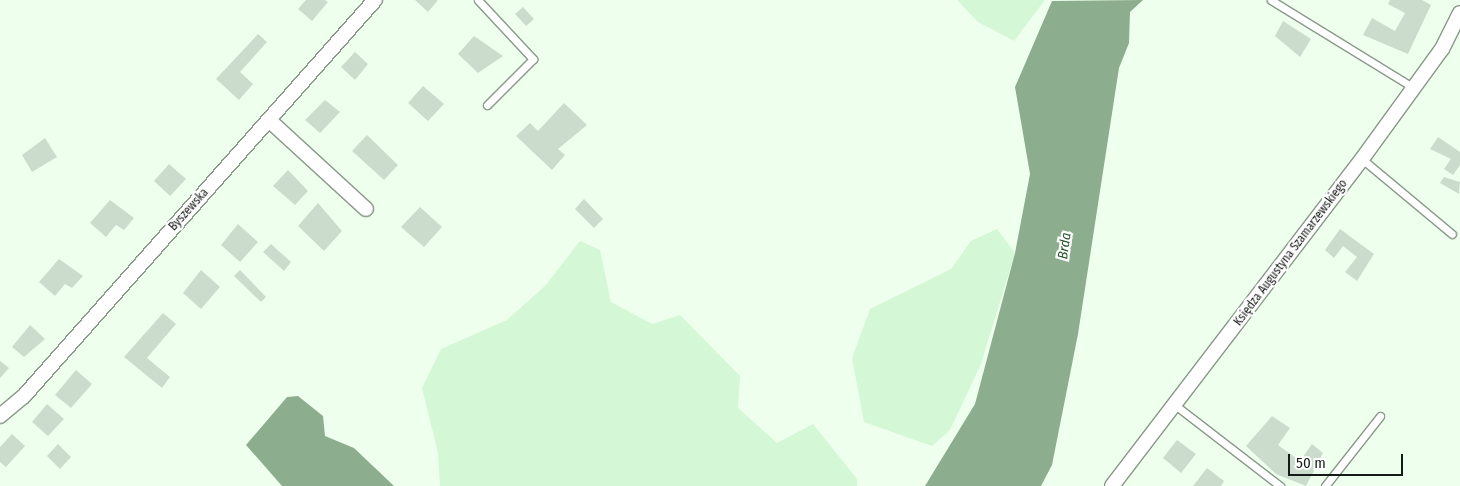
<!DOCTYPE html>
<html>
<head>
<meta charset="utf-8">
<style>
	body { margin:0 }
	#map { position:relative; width:1460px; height:486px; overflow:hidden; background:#efe; font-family:"Fira Sans Condensed",sans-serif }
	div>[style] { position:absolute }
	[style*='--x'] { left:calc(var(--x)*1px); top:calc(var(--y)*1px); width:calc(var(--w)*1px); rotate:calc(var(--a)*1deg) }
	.green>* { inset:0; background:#d4f7d5 }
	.water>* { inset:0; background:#8cae8e }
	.building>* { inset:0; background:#cbdccc }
	.roads { filter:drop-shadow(1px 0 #8a998a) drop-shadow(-1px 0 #8a998a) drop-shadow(0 1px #8a998a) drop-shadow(0 -1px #8a998a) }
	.service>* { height:7px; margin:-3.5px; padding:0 3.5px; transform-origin:3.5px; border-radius:3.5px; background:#fff }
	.minor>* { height:14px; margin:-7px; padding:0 7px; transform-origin:7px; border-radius:7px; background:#fff }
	span { translate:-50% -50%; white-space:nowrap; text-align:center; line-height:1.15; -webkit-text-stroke:4.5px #fff; paint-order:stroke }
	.street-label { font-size:12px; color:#141a15 }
	.water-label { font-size:14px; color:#245529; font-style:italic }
	.scale { position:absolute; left:1288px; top:454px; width:115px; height:22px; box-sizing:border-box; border:2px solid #141a15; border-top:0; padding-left:6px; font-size:15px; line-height:18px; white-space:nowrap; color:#141a15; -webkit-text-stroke:4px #fff; paint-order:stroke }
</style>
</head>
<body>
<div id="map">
	<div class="green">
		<i style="clip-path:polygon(957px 0,1045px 0,1014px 41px,978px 22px)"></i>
		<i style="clip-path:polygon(997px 229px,1015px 253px,981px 364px,950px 430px,932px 446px,864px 422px,852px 358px,870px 309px,951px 269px,971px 241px)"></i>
		<i style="clip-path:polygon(580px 241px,600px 250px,611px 302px,652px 324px,680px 315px,740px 376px,738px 408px,777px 443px,813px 424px,857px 479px,857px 486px,440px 486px,438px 453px,422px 388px,441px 349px,507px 320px,546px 285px)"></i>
	</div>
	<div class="water">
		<i style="clip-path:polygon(1143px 0,1130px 12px,1129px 43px,1119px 68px,1078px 334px,1052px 465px,1041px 486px,925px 486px,975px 404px,1015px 253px,1030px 174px,1015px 87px,1052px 1px)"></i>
		<i style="clip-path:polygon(298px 396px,323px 416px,325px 436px,354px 448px,394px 486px,282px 486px,246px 445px,287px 397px)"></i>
	</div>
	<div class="building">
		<i style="clip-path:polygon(306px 0,325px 0,328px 2px,312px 21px,298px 9px)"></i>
		<i style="clip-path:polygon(415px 0,438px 0,428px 12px)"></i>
		<i style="clip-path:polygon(1390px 0,1422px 0,1431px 5px,1408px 54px,1363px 35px,1372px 18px,1395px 31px,1405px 13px,1388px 4px)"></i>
		<i style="clip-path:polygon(523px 7px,534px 19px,526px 26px,515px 14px)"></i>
		<i style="clip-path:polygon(1283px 21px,1311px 39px,1300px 57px,1275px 36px)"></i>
		<i style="clip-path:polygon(258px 34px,267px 42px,240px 72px,253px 84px,239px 100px,216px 79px)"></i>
		<i style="clip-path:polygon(474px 36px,503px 56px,478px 73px,458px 54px)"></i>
		<i style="clip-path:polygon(355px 52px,368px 64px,355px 80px,341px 67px)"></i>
		<i style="clip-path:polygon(423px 86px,444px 104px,428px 121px,408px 103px)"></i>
		<i style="clip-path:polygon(325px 100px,340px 112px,320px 133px,305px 120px)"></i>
		<i style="clip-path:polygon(564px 103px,587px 125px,558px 149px,565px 155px,552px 170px,516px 136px,530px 123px,538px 131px)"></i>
		<i style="clip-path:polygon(367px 135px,398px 165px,384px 180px,352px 151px)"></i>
		<i style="clip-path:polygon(1438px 137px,1460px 152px,1460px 165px,1453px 175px,1444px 169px,1451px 159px,1430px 149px)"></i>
		<i style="clip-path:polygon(45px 138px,57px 157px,32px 172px,22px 155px)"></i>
		<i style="clip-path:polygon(169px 164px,186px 179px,170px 196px,154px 181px)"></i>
		<i style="clip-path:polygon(288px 170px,308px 191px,295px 205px,273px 186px)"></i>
		<i style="clip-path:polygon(1444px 177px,1460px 182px,1459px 194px,1440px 183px)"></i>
		<i style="clip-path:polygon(584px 199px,603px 219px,594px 228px,575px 209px)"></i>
		<i style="clip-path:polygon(110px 200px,134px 218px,124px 230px,116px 225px,106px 237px,90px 223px)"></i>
		<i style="clip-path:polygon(318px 203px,342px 231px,324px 251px,298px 226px)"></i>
		<i style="clip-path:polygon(420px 207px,442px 227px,424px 247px,401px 227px)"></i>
		<i style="clip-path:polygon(238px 224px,258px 242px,240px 262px,221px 245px)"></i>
		<i style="clip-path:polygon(1340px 229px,1374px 254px,1357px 281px,1345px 272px,1357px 257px,1343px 246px,1334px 258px,1325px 250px)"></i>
		<i style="clip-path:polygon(271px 244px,291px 262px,284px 271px,263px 252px)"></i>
		<i style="clip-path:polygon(59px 259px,83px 276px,72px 288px,65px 284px,55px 296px,39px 282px)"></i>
		<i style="clip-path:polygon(201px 270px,220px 287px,201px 309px,183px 293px)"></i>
		<i style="clip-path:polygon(240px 270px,266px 297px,261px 302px,234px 276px)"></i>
		<i style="clip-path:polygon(163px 313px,176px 324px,147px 358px,170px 377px,162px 388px,124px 357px)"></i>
		<i style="clip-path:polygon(30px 325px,45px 339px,24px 357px,12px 347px)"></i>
		<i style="clip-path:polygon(0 361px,9px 368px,0 378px)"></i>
		<i style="clip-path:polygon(76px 370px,92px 384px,71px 408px,55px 395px)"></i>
		<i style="clip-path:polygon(47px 404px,64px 419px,48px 436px,32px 422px)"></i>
		<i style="clip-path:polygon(1272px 416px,1290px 428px,1278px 445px,1300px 461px,1312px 444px,1323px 453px,1306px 486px,1276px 474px,1246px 446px)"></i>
		<i style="clip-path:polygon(12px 434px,25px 446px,6px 467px,0 462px,0 447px)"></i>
		<i style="clip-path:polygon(1177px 440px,1196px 454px,1181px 473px,1163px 458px)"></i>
		<i style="clip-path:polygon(58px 444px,71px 457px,60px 469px,47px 456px)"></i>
		<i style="clip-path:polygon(1207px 468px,1224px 481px,1221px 486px,1193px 486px)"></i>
	</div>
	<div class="roads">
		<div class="service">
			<i style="--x:478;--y:0;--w:81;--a:47"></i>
			<i style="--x:533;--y:59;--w:65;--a:135"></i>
			<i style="--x:1271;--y:0;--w:168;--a:31.6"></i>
			<i style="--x:1362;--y:159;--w:117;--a:39.8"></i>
			<i style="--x:1175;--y:405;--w:133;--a:37.6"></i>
			<i style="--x:1325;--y:486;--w:89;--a:-51.8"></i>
		</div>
		<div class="minor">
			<i style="--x:270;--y:121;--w:130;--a:42.5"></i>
			<i style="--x:0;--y:416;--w:31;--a:-40"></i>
			<i style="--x:24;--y:396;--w:529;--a:-48.45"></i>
			<i style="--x:1112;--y:486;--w:412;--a:-52.6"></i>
			<i style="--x:1362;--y:159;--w:136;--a:-54"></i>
			<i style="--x:1442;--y:49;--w:40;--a:-63.4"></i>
		</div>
	</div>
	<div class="street-label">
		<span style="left:189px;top:210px;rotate:-48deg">Byszewska</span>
		<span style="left:1291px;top:253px;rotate:-53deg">Księdza Augustyna Szamarzewskiego</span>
	</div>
	<div class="water-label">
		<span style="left:1065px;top:246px;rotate:-82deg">Brda</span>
	</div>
	<div class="scale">50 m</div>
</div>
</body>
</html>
